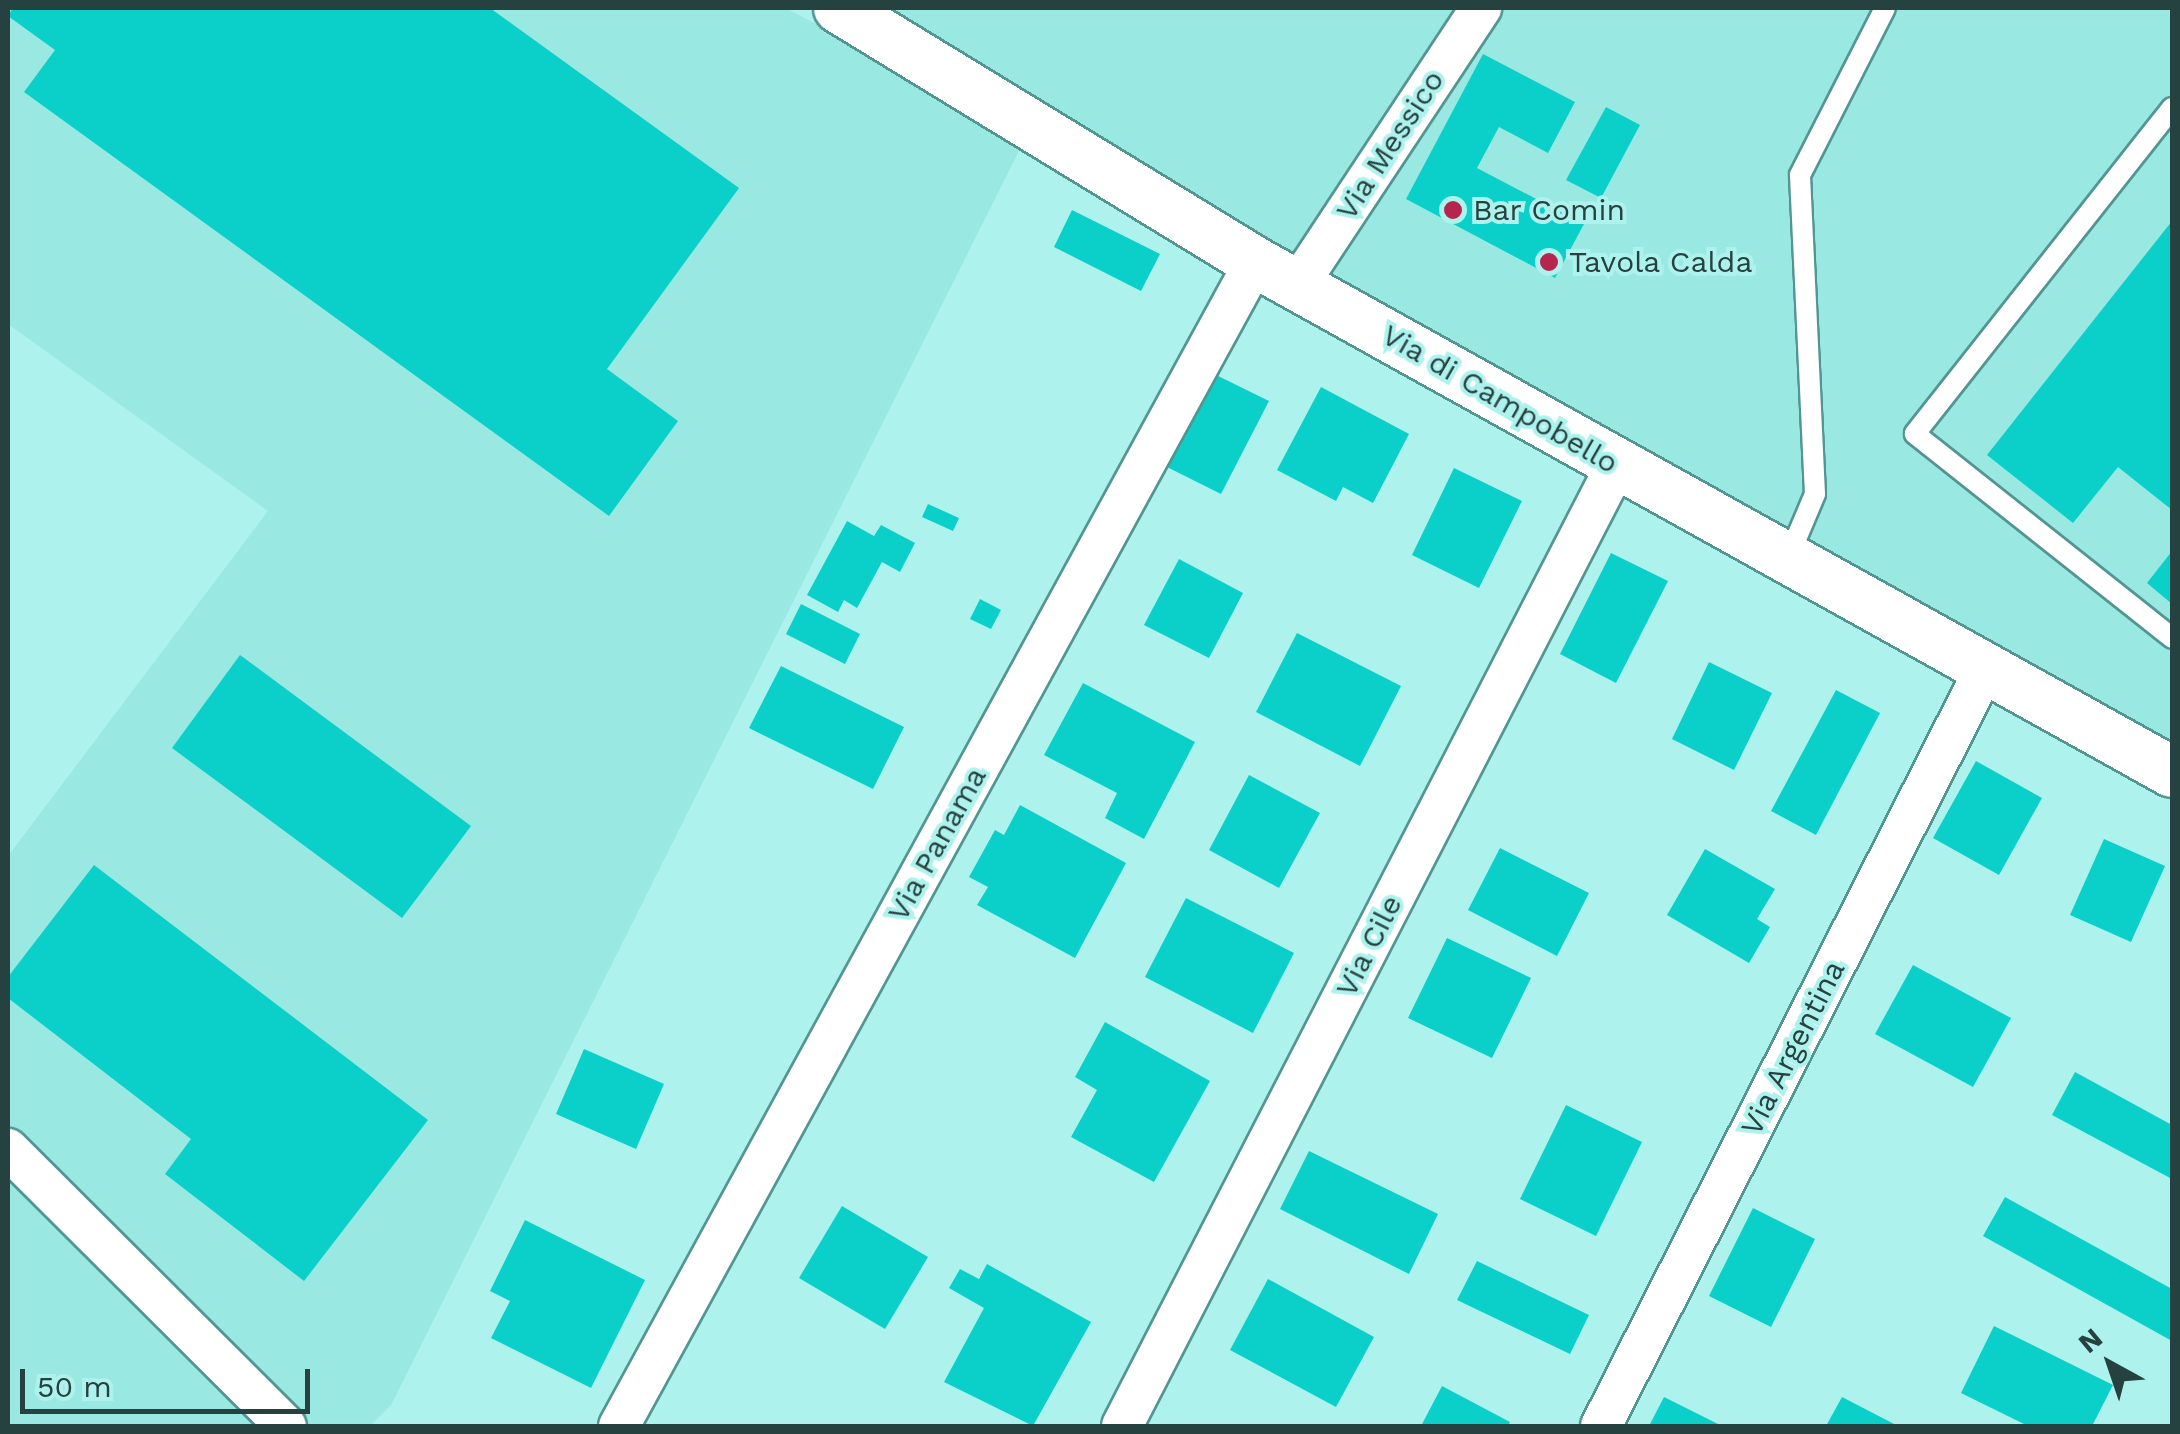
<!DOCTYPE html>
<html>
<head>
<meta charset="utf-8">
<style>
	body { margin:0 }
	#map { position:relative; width:2180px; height:1434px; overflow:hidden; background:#aef2ed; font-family:"Work Sans",sans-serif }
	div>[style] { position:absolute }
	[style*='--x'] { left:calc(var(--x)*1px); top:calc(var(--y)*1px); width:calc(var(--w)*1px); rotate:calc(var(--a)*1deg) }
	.built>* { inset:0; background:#99e8e2 }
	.building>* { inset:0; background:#0bd0c9 }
	.roads { filter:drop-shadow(2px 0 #529591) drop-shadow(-2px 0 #529591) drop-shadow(0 2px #529591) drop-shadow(0 -2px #529591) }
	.service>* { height:20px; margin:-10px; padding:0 10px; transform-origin:10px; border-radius:10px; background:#fff }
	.minor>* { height:40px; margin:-20px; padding:0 20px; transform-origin:20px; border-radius:20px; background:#fff }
	.tertiary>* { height:50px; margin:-25px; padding:0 25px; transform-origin:25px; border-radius:25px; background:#fff }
	.dots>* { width:28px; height:28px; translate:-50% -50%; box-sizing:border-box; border:5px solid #aef2ed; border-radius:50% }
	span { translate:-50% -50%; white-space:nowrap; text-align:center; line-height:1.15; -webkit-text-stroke:8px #aef2ed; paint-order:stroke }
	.street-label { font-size:30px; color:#264240 }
	.poi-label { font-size:30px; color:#264240 }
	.left { translate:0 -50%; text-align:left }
	.frame { position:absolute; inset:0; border:10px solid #264240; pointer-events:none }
	.north { position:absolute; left:2060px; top:1314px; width:100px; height:100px; -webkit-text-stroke:8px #aef2ed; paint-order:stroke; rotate:320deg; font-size:28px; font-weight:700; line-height:40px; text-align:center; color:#264240 }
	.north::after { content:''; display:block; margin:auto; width:35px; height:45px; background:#264240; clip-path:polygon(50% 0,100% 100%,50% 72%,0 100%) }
	.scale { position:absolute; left:20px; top:1369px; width:290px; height:45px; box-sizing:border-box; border:5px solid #264240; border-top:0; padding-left:12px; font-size:30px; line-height:35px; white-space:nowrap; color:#264240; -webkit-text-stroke:8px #aef2ed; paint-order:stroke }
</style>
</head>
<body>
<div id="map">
	<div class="built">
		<i style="clip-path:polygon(8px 8px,785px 8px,1028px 133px,391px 1405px,370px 1426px,8px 1426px,8px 856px,268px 511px,8px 324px)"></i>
		<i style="clip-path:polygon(839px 8px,2172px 8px,2172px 772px)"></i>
	</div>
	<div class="building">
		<i style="clip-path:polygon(13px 8px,490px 8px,739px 188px,607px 369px,678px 421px,609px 516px,24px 92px,55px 50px,8px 16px)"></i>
		<i style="clip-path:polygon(1483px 54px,1575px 102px,1548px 153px,1499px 127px,1477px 168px,1584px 224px,1555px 278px,1406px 199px)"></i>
		<i style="clip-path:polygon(1606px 107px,1640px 125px,1601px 198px,1566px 180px)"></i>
		<i style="clip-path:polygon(1072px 210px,1160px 254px,1141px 291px,1054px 247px)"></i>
		<i style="clip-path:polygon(2172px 221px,2172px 510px,2118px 467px,2073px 523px,1987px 455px)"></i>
		<i style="clip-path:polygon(1212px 373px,1269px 401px,1221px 494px,1165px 466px)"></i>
		<i style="clip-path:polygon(1321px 387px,1409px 434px,1373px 503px,1343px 487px,1336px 501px,1277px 470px)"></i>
		<i style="clip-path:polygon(1454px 468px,1522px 501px,1479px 588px,1412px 555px)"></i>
		<i style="clip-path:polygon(928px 504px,959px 518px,953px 531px,922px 517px)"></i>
		<i style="clip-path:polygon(847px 521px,874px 536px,881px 525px,915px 543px,900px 572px,882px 562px,857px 608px,844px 600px,838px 612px,807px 595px)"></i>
		<i style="clip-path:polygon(2172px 551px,2172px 604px,2147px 583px)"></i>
		<i style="clip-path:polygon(1611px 553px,1668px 581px,1616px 683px,1560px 654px)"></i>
		<i style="clip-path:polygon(1179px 559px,1243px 593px,1209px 658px,1144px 625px)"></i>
		<i style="clip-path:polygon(980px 599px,1001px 610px,991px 629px,970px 619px)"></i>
		<i style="clip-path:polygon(801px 604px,860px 634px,845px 664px,786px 634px)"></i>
		<i style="clip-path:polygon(1297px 633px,1401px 686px,1360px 766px,1256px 712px)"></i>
		<i style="clip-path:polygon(240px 655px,471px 826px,402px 918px,172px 748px)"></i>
		<i style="clip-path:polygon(1709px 662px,1772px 693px,1734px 770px,1672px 739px)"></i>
		<i style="clip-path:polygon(781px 666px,904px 727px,873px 789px,749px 728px)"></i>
		<i style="clip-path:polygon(1083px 683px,1195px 742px,1144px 839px,1105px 818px,1117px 793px,1044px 755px)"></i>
		<i style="clip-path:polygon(1836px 690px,1880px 713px,1816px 835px,1771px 811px)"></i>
		<i style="clip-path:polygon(1976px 761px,2042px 798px,1999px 875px,1933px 838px)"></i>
		<i style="clip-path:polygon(1249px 775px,1320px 813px,1279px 888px,1209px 850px)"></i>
		<i style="clip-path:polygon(1020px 805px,1126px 863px,1075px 958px,977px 905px,988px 887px,969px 877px,995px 830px,1004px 835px)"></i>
		<i style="clip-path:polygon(2104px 839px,2165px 866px,2131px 942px,2070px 915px)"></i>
		<i style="clip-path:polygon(1500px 848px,1589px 893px,1557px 956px,1468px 910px)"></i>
		<i style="clip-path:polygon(1705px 849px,1775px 889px,1757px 919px,1770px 927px,1749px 963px,1667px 915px)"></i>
		<i style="clip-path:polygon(94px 865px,428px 1120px,304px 1281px,165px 1174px,191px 1139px,8px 998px,8px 977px)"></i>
		<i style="clip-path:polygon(1186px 898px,1294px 953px,1253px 1033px,1145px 977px)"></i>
		<i style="clip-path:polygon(1447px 938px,1531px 978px,1492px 1058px,1408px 1018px)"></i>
		<i style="clip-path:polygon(1913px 965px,2011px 1018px,1973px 1087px,1875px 1034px)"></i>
		<i style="clip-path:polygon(1105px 1022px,1210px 1081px,1154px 1182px,1071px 1137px,1097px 1090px,1075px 1077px)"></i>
		<i style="clip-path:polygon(584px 1049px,664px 1084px,636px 1149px,556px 1114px)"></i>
		<i style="clip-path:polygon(2075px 1072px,2172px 1125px,2172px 1179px,2052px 1115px)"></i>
		<i style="clip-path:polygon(1566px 1105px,1642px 1142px,1596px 1236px,1520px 1199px)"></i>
		<i style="clip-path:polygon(1309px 1151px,1438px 1214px,1409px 1274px,1280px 1209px)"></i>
		<i style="clip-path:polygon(2005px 1197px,2172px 1289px,2172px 1341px,1983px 1236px)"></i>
		<i style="clip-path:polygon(842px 1206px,928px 1257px,885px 1329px,799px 1278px)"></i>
		<i style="clip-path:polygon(1753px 1208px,1815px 1239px,1771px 1327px,1709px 1296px)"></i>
		<i style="clip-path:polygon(525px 1220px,645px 1280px,591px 1388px,491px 1338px,510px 1301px,490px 1291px)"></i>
		<i style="clip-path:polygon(1477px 1261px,1589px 1315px,1570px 1354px,1457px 1300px)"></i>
		<i style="clip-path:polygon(987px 1264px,1091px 1322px,1033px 1426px,944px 1382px,984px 1308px,949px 1288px,960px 1269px,979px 1279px)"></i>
		<i style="clip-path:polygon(1268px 1279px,1374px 1337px,1336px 1407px,1230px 1350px)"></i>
		<i style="clip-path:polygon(1994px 1326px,2113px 1385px,2092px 1426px,2028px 1426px,1961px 1393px)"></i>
		<i style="clip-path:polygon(1442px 1386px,1510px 1422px,1508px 1426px,1421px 1426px)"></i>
		<i style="clip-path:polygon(1664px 1397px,1722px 1426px,1649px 1426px)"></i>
		<i style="clip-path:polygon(1842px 1397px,1898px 1426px,1826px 1426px)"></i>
	</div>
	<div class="roads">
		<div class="service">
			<i style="--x:2172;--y:108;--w:415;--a:128.3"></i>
			<i style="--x:1915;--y:434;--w:328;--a:38.4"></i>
			<i style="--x:1788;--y:558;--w:69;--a:-67.1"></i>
			<i style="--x:1815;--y:494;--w:319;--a:-92.7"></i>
			<i style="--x:1800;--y:175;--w:187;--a:-63"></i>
		</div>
		<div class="minor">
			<i style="--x:1299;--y:283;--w:330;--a:-56.5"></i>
			<i style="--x:8;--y:1149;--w:392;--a:44.9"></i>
			<i style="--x:619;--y:1426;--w:1326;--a:-61.35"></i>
			<i style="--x:1122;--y:1426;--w:1080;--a:-62.77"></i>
			<i style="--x:1601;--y:1426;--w:849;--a:-63.1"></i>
		</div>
		<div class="tertiary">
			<i style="--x:839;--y:8;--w:487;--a:31.4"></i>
			<i style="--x:1255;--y:262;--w:1049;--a:29.08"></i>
		</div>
	</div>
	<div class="dots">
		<i style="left:1453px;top:210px;background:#b6254e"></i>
		<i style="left:1549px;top:262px;background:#b6254e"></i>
	</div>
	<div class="street-label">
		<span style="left:1390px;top:145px;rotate:-57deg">Via Messico</span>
		<span style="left:1500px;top:399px;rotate:30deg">Via di Campobello</span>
		<span style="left:937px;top:844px;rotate:-61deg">Via Panama</span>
		<span style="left:1369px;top:946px;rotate:-63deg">Via Cile</span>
		<span style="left:1793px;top:1048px;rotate:-63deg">Via Argentina</span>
	</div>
	<div class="poi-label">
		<span class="left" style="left:1473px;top:210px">Bar Comin</span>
		<span class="left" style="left:1569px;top:262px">Tavola Calda</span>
	</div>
	<div class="frame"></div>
	<div class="north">N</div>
	<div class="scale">50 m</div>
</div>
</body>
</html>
